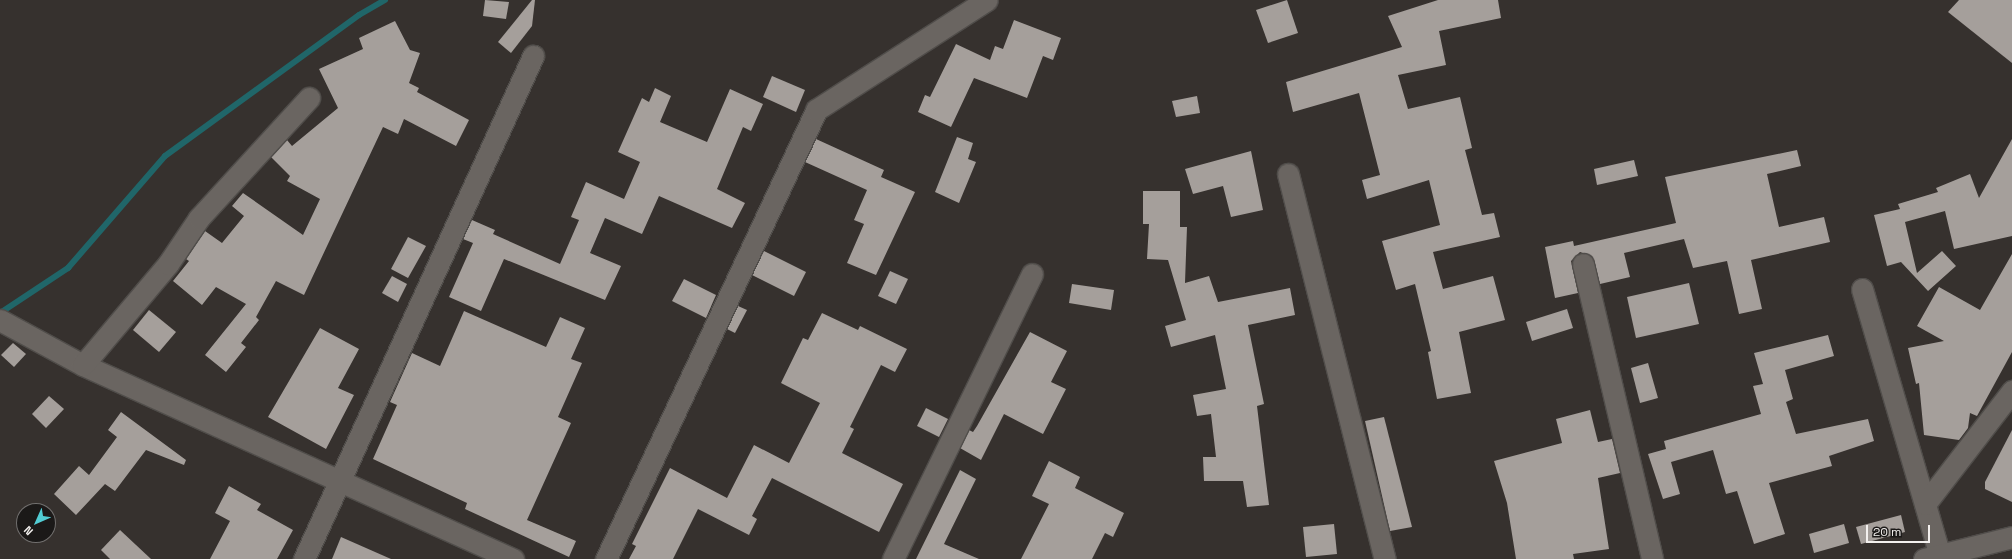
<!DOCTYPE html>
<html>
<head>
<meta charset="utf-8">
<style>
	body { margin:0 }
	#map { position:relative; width:2012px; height:559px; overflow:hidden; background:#36312e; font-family:"Space Grotesk",sans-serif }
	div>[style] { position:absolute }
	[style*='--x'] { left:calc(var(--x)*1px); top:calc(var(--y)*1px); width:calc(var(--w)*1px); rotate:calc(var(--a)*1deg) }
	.stream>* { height:6px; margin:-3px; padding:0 3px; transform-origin:3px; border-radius:3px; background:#206669 }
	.building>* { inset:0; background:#a59f9b }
	.roads { filter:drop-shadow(1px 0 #504d4a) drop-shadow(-1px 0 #504d4a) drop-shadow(0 1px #504d4a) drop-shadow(0 -1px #504d4a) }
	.street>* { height:21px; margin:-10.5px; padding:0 10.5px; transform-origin:10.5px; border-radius:10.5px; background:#6a6561 }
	span { translate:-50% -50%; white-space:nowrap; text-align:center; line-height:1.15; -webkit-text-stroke:4px #1b1918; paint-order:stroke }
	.north { position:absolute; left:16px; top:503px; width:40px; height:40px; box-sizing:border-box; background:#1b1918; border:1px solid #716f6e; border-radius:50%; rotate:225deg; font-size:11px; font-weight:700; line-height:16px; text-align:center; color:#f3f0ee }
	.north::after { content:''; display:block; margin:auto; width:14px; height:18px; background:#51ccd3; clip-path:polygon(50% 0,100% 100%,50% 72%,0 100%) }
	.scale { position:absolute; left:1866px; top:525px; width:64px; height:18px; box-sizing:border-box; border:2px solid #f3f0ee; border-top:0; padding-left:5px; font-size:12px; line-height:14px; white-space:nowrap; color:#f3f0ee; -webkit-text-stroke:3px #1b1918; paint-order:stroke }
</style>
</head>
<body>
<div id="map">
	<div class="stream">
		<i style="--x:0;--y:313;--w:82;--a:-33.5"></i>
		<i style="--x:68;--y:268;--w:148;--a:-49.1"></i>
		<i style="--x:165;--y:156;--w:240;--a:-36"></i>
		<i style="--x:359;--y:15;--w:30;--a:-30"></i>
	</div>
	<div class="building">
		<i style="clip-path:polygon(485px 0,509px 2px,506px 19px,483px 16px)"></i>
		<i style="clip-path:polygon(532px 0,535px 0,532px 26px,511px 53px,498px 42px)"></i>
		<i style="clip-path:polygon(1287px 0,1298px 33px,1268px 43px,1256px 10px)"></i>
		<i style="clip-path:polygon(1438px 0,1498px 0,1501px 18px,1439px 31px,1446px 65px,1398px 75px,1408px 109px,1460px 97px,1472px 148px,1465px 150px,1482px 215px,1494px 213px,1500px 237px,1433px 252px,1443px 289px,1493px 276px,1505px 320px,1459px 332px,1471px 393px,1437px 399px,1428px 352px,1431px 351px,1415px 284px,1396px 290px,1382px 241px,1440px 225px,1429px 180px,1367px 199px,1362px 180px,1380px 175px,1359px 93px,1293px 112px,1286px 82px,1402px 47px,1388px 16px)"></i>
		<i style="clip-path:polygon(1959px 0,2012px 0,2012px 63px,1948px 12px)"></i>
		<i style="clip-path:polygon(1014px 20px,1061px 38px,1053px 60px,1043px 56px,1027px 98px,974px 78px,951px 127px,918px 112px,925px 95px,930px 97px,956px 44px,990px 60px,995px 46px,1003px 49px)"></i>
		<i style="clip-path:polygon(395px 21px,410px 50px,420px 53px,409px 83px,419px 88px,417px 92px,469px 120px,456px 146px,404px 119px,398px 134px,383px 127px,304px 295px,276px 281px,256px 317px,259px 320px,241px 343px,246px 347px,226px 372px,205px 355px,246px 304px,216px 287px,202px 305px,173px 281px,189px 261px,186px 259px,205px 231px,222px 243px,244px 216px,232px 206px,243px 193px,303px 235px,320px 199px,287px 181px,290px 176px,271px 157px,287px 140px,292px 146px,338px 108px,319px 69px,363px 49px,359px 38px)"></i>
		<i style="clip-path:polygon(772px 76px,805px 90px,796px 112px,763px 97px)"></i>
		<i style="clip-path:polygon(655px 88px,671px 96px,660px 122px,707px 142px,730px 89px,763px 104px,751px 131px,743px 127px,717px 189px,745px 203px,732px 228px,659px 196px,642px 234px,605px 218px,590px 253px,621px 266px,605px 300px,504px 259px,481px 311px,449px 297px,473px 243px,463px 239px,472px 220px,495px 230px,493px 234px,560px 264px,579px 220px,571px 217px,586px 182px,624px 199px,640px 162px,618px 152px,642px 98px,649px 102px)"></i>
		<i style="clip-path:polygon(1197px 96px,1200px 113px,1176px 117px,1172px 101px)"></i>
		<i style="clip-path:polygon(957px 137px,973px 143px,968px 159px,976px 162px,959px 203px,935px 192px)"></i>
		<i style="clip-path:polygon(816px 139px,884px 170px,881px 177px,915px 192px,876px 275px,847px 263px,864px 224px,854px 220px,867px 190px,805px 162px)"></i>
		<i style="clip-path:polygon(2012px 139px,2012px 236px,1954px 249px,1945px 211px,1905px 222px,1917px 273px,1942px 251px,1956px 266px,1928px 291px,1901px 262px,1887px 266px,1874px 215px,1900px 209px,1898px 204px,1938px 192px,1936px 188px,1970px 174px,1979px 198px)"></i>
		<i style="clip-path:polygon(1797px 150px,1801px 166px,1767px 174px,1779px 227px,1824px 217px,1830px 242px,1751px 260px,1762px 309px,1739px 314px,1727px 261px,1693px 268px,1684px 239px,1624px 253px,1630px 277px,1600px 284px,1592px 256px,1580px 252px,1571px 261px,1578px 293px,1555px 298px,1545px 247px,1573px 241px,1574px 246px,1676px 223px,1665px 177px)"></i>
		<i style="clip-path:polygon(1251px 151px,1263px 210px,1231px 217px,1223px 186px,1193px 194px,1185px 169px)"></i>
		<i style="clip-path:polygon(1634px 160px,1638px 176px,1597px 185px,1594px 169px)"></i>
		<i style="clip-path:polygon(1143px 191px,1180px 191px,1180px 227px,1187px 227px,1185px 283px,1209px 276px,1218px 302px,1290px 288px,1295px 315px,1248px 325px,1264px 404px,1257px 406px,1269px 505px,1247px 507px,1243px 481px,1204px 481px,1203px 457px,1216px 457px,1211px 414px,1197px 416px,1193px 395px,1226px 389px,1215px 335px,1171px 347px,1165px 326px,1186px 320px,1168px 260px,1147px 259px,1149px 224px,1143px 224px)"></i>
		<i style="clip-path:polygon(408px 237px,426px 246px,408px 278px,391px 269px)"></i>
		<i style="clip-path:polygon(764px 251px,806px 272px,794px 296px,752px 275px)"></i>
		<i style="clip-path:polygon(2012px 254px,2012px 352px,1977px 416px,1970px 413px,1968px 428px,1959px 440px,1924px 435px,1919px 383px,1916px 384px,1908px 348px,1944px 341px,1917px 326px,1939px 287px,1980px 310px)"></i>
		<i style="clip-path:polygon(890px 271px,908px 279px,896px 304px,878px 296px)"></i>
		<i style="clip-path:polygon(392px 276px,407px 284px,398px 302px,382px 293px)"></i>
		<i style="clip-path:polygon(684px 279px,716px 295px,706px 318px,672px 301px)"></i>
		<i style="clip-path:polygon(1689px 283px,1699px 324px,1636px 338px,1627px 297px)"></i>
		<i style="clip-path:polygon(1072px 284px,1114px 290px,1111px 310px,1069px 303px)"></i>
		<i style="clip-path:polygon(738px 306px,747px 310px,735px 333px,727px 329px)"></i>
		<i style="clip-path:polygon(1567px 309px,1573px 328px,1532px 341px,1526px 322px)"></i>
		<i style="clip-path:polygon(149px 310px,176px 332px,159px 352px,133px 330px)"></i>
		<i style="clip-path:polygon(464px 311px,546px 347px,560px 317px,585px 328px,571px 359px,582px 363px,558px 417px,571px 423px,527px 520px,576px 541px,569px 557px,465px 509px,467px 503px,373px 459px,397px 405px,390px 402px,412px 353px,440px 366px)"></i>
		<i style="clip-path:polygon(822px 313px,858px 330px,860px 326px,907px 349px,895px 372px,881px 365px,850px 427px,854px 429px,842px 453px,903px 484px,879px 532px,772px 478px,752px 516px,757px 519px,749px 535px,698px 509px,673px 559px,629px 559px,636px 546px,632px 544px,670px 468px,727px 498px,754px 445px,789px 463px,820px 403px,781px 383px,803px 338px,808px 340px)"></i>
		<i style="clip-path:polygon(320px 328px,359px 349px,338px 388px,354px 395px,326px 449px,268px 417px)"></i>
		<i style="clip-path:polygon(1030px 332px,1067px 351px,1051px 382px,1066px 389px,1043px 434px,1004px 414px,981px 460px,960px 448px,969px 430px,973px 432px,977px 426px)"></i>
		<i style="clip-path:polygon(1828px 335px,1834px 356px,1785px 370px,1793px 399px,1786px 402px,1796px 434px,1868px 419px,1874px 441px,1829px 456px,1832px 466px,1769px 483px,1785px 534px,1754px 544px,1737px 491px,1726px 494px,1713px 450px,1671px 462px,1680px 494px,1663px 499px,1648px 454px,1666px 449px,1664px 441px,1761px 414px,1753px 386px,1763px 384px,1754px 353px)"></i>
		<i style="clip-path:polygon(13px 343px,26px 354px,14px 367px,1px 355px)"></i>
		<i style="clip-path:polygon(1648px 363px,1658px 398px,1640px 403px,1631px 368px)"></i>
		<i style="clip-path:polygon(49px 396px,64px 409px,46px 428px,32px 414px)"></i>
		<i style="clip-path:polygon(926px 408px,948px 419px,939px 437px,917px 426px)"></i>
		<i style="clip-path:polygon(1590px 410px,1598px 442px,1612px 439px,1620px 473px,1598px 478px,1609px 549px,1573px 554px,1574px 559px,1516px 559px,1507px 503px,1494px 461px,1562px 443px,1556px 419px)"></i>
		<i style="clip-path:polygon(121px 412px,186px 460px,184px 465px,146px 450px,115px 491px,105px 484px,76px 515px,54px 494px,79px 466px,89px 475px,117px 437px,108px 430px)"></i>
		<i style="clip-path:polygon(1384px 417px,1412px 527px,1390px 531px,1365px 421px)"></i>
		<i style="clip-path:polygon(2012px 430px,2012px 502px,1985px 489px,1985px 482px)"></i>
		<i style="clip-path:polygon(1049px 461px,1080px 477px,1075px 488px,1124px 513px,1113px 537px,1105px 533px,1092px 559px,1021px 559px,1049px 504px,1032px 496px)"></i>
		<i style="clip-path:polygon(960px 470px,976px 479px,944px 544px,979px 559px,916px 559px)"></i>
		<i style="clip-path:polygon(229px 486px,261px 504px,257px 510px,293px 530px,277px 559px,210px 559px,230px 521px,215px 513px)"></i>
		<i style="clip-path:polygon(1901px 515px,1905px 532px,1861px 544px,1856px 527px)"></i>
		<i style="clip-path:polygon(1334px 524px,1337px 554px,1306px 557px,1303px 527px)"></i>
		<i style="clip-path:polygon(1844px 524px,1849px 543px,1814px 553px,1809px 534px)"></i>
		<i style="clip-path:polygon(120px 530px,151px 559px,110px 559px,101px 550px)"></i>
		<i style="clip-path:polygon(341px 537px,391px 559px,332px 559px)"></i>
	</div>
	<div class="roads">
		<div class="street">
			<i style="--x:1288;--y:174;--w:397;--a:75.9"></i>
			<i style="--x:1583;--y:264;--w:303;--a:76.8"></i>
			<i style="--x:1862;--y:289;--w:277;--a:73.7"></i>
			<i style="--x:0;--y:320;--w:94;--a:28.5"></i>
			<i style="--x:83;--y:365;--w:472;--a:24.3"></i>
			<i style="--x:83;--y:365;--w:132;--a:-49.9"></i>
			<i style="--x:168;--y:264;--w:55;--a:-56"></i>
			<i style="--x:199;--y:218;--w:163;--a:-47.5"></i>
			<i style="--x:1925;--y:504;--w:143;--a:-52.4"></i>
			<i style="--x:304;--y:559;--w:553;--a:-65.52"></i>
			<i style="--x:606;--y:559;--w:496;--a:-64.9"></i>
			<i style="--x:816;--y:110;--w:203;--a:-32.8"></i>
			<i style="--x:893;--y:559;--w:317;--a:-64"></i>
			<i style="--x:1924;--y:559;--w:91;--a:-14"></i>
		</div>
	</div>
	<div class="north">N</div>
	<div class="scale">20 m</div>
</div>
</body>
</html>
